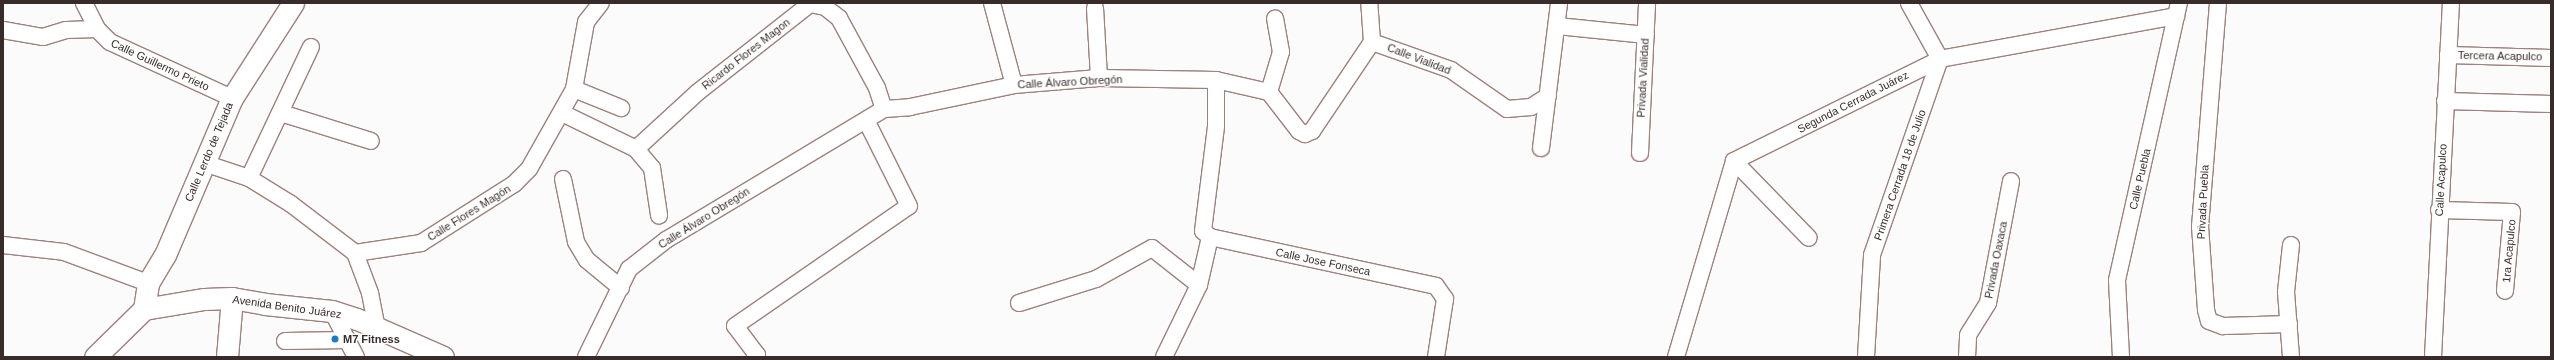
<!DOCTYPE html>
<html>
<head>
<meta charset="utf-8">
<style>
	body { margin:0 }
	#map { position:relative; width:2554px; height:360px; overflow:hidden; background:#fbfbfb; font-family:Helvetica,sans-serif }
	div>[style] { position:absolute }
	[style*='--x'] { left:calc(var(--x)*1px); top:calc(var(--y)*1px); width:calc(var(--w)*1px); rotate:calc(var(--a)*1deg) }
	.roads { filter:drop-shadow(1px 0 #9e817c) drop-shadow(-1px 0 #9e817c) drop-shadow(0 1px #9e817c) drop-shadow(0 -1px #9e817c) }
	.minor>* { height:16px; margin:-8px; padding:0 8px; transform-origin:8px; border-radius:8px; background:#fff }
	.major>* { height:21px; margin:-10.5px; padding:0 10.5px; transform-origin:10.5px; border-radius:10.5px; background:#fff }
	.dots>* { width:11px; height:11px; translate:-50% -50%; box-sizing:border-box; border:2px solid #fff; border-radius:50% }
	span { translate:-50% -50%; white-space:nowrap; text-align:center; line-height:1.15; -webkit-text-stroke:3px #fff; paint-order:stroke }
	.street-label { font-size:11px; color:#382c2a }
	.poi-label { font-size:11px; color:#382c2a; font-weight:700 }
	.left { translate:0 -50%; text-align:left }
	.frame { position:absolute; inset:0; border:4px solid #382c2a; pointer-events:none }
</style>
</head>
<body>
<div id="map">
	<div class="roads">
		<div class="minor">
			<i style="--x:84;--y:3;--w:29;--a:63"></i>
			<i style="--x:97;--y:29;--w:18;--a:45"></i>
			<i style="--x:110;--y:42;--w:134;--a:24.7"></i>
			<i style="--x:992;--y:3;--w:85;--a:75"></i>
			<i style="--x:2218;--y:3;--w:224;--a:94.6"></i>
			<i style="--x:2200;--y:226;--w:84;--a:85.9"></i>
			<i style="--x:2206;--y:310;--w:11;--a:75"></i>
			<i style="--x:2209;--y:321;--w:15;--a:20"></i>
			<i style="--x:2223;--y:326;--w:66;--a:-1.7"></i>
			<i style="--x:1095;--y:8;--w:70;--a:86.7"></i>
			<i style="--x:1558;--y:26;--w:88;--a:5.8"></i>
			<i style="--x:3;--y:30;--w:41;--a:9.9"></i>
			<i style="--x:43;--y:37;--w:24;--a:-17"></i>
			<i style="--x:66;--y:30;--w:31;--a:-2"></i>
			<i style="--x:1372;--y:42;--w:84;--a:19.5"></i>
			<i style="--x:1451;--y:70;--w:68;--a:34.9"></i>
			<i style="--x:1507;--y:109;--w:24;--a:-5"></i>
			<i style="--x:1531;--y:107;--w:20;--a:-33"></i>
			<i style="--x:2448;--y:55;--w:103;--a:1.7"></i>
			<i style="--x:574;--y:89;--w:51;--a:22"></i>
			<i style="--x:1269;--y:92;--w:42;--a:-73.3"></i>
			<i style="--x:1281;--y:52;--w:34;--a:-100"></i>
			<i style="--x:2445;--y:101;--w:106;--a:1.6"></i>
			<i style="--x:281;--y:113;--w:94;--a:17.3"></i>
			<i style="--x:562;--y:113;--w:82;--a:25.9"></i>
			<i style="--x:636;--y:149;--w:25;--a:50"></i>
			<i style="--x:652;--y:168;--w:48;--a:81.5"></i>
			<i style="--x:1541;--y:148;--w:146;--a:-82.9"></i>
			<i style="--x:636;--y:149;--w:84;--a:-42.6"></i>
			<i style="--x:698;--y:92;--w:142;--a:-38.2"></i>
			<i style="--x:810;--y:4;--w:15;--a:11"></i>
			<i style="--x:825;--y:7;--w:18;--a:38"></i>
			<i style="--x:839;--y:18;--w:80;--a:61.5"></i>
			<i style="--x:877;--y:88;--w:22;--a:72"></i>
			<i style="--x:1640;--y:153;--w:150;--a:-87.3"></i>
			<i style="--x:1734;--y:161;--w:107;--a:45.8"></i>
			<i style="--x:204;--y:163;--w:47;--a:18.4"></i>
			<i style="--x:249;--y:178;--w:49;--a:31.8"></i>
			<i style="--x:291;--y:204;--w:81;--a:37.4"></i>
			<i style="--x:355;--y:253;--w:43;--a:69.4"></i>
			<i style="--x:370;--y:293;--w:36;--a:79"></i>
			<i style="--x:249;--y:178;--w:145;--a:-64.7"></i>
			<i style="--x:563;--y:179;--w:64;--a:78.3"></i>
			<i style="--x:576;--y:242;--w:21;--a:59"></i>
			<i style="--x:587;--y:260;--w:44;--a:39.5"></i>
			<i style="--x:2439;--y:210;--w:73;--a:1.6"></i>
			<i style="--x:2512;--y:212;--w:79;--a:95.1"></i>
			<i style="--x:1210;--y:237;--w:231;--a:12.2"></i>
			<i style="--x:1436;--y:286;--w:16;--a:55"></i>
			<i style="--x:1445;--y:299;--w:59;--a:98.8"></i>
			<i style="--x:3;--y:245;--w:61;--a:6.5"></i>
			<i style="--x:64;--y:252;--w:90;--a:20.3"></i>
			<i style="--x:2291;--y:245;--w:47;--a:96.1"></i>
			<i style="--x:2286;--y:292;--w:65;--a:85.6"></i>
			<i style="--x:355;--y:253;--w:67;--a:-8.6"></i>
			<i style="--x:421;--y:243;--w:110;--a:-32.4"></i>
			<i style="--x:514;--y:184;--w:21;--a:-45"></i>
			<i style="--x:529;--y:169;--w:92;--a:-60.6"></i>
			<i style="--x:574;--y:89;--w:68;--a:-79.8"></i>
			<i style="--x:586;--y:22;--w:24;--a:-52"></i>
			<i style="--x:1019;--y:303;--w:81;--a:-17.3"></i>
			<i style="--x:1096;--y:279;--w:64;--a:-29"></i>
			<i style="--x:1152;--y:248;--w:60;--a:38.2"></i>
			<i style="--x:332;--y:311;--w:52;--a:62.4"></i>
			<i style="--x:285;--y:341;--w:63;--a:-0.9"></i>
			<i style="--x:586;--y:357;--w:98;--a:-64"></i>
			<i style="--x:629;--y:269;--w:47;--a:-38.1"></i>
			<i style="--x:666;--y:240;--w:254;--a:-31"></i>
			<i style="--x:884;--y:109;--w:26;--a:-4"></i>
			<i style="--x:910;--y:107;--w:106;--a:-11.9"></i>
			<i style="--x:1014;--y:85;--w:85;--a:-4.7"></i>
			<i style="--x:1099;--y:78;--w:117;--a:1"></i>
			<i style="--x:1216;--y:80;--w:54;--a:12.8"></i>
			<i style="--x:1269;--y:92;--w:49;--a:52.4"></i>
			<i style="--x:1299;--y:131;--w:7;--a:27"></i>
			<i style="--x:1305;--y:134;--w:8;--a:-23"></i>
			<i style="--x:1312;--y:131;--w:107;--a:-56"></i>
			<i style="--x:1372;--y:42;--w:39;--a:-94"></i>
			<i style="--x:755;--y:357;--w:3;--a:-45"></i>
			<i style="--x:757;--y:355;--w:36;--a:-127"></i>
			<i style="--x:735;--y:326;--w:211;--a:-34.6"></i>
			<i style="--x:909;--y:206;--w:96;--a:-116.6"></i>
			<i style="--x:1164;--y:357;--w:80;--a:-64.1"></i>
			<i style="--x:1199;--y:285;--w:49;--a:-77.1"></i>
			<i style="--x:1210;--y:237;--w:9;--a:-139"></i>
			<i style="--x:1203;--y:231;--w:106;--a:-82.9"></i>
			<i style="--x:1216;--y:126;--w:46;--a:-90"></i>
			<i style="--x:1676;--y:357;--w:204;--a:-73.5"></i>
			<i style="--x:1734;--y:161;--w:230;--a:-26.3"></i>
			<i style="--x:1940;--y:59;--w:240;--a:-10.3"></i>
			<i style="--x:1866;--y:357;--w:102;--a:-86.6"></i>
			<i style="--x:1872;--y:255;--w:207;--a:-70.9"></i>
			<i style="--x:1940;--y:59;--w:64;--a:-119"></i>
			<i style="--x:1967;--y:357;--w:22;--a:-87"></i>
			<i style="--x:1968;--y:335;--w:38;--a:-58"></i>
			<i style="--x:1988;--y:303;--w:124;--a:-79.3"></i>
			<i style="--x:2121;--y:357;--w:77;--a:-93"></i>
			<i style="--x:2117;--y:280;--w:284;--a:-77.4"></i>
			<i style="--x:2433;--y:357;--w:354;--a:-87.1"></i>
		</div>
		<div class="major">
			<i style="--x:144;--y:309;--w:26;--a:-81"></i>
			<i style="--x:148;--y:283;--w:33;--a:-59"></i>
			<i style="--x:165;--y:255;--w:171;--a:-66.9"></i>
			<i style="--x:232;--y:98;--w:113;--a:-57.3"></i>
			<i style="--x:95;--y:357;--w:69;--a:-44.4"></i>
			<i style="--x:144;--y:309;--w:61;--a:-9.5"></i>
			<i style="--x:204;--y:299;--w:28;--a:-2"></i>
			<i style="--x:232;--y:298;--w:34;--a:10"></i>
			<i style="--x:265;--y:304;--w:67;--a:6"></i>
			<i style="--x:332;--y:311;--w:26;--a:18"></i>
			<i style="--x:357;--y:319;--w:94;--a:23.8"></i>
			<i style="--x:227;--y:357;--w:59;--a:-85.2"></i>
		</div>
	</div>
	<div class="dots">
		<i style="left:335px;top:339px;background:#1c7ac6"></i>
	</div>
	<div class="street-label">
		<span style="left:746px;top:54px;rotate:-38deg">Ricardo Flores Magon</span>
		<span style="left:2500px;top:56px;rotate:1deg">Tercera Acapulco</span>
		<span style="left:1419px;top:59px;rotate:21deg">Calle Vialidad</span>
		<span style="left:160px;top:65px;rotate:25deg">Calle Guillermo Prieto</span>
		<span style="left:1643px;top:78px;rotate:-87deg">Privada Vialidad</span>
		<span style="left:1070px;top:82px;rotate:-3deg">Calle Álvaro Obregón</span>
		<span style="left:1853px;top:102px;rotate:-27deg">Segunda Cerrada Juárez</span>
		<span style="left:209px;top:152px;rotate:-67deg">Calle Lerdo de Tejada</span>
		<span style="left:1900px;top:175px;rotate:-71deg">Primera Cerrada 18 de Julio</span>
		<span style="left:2140px;top:179px;rotate:-77deg">Calle Puebla</span>
		<span style="left:2441px;top:180px;rotate:-87deg">Calle Acapulco</span>
		<span style="left:2203px;top:202px;rotate:-87deg">Privada Puebla</span>
		<span style="left:469px;top:213px;rotate:-32deg">Calle Flores Magón</span>
		<span style="left:704px;top:218px;rotate:-32deg">Calle Álvaro Obregón</span>
		<span style="left:2509px;top:251px;rotate:-85deg">1ra Acapulco</span>
		<span style="left:1996px;top:260px;rotate:-79deg">Privada Oaxaca</span>
		<span style="left:1323px;top:262px;rotate:12deg">Calle Jose Fonseca</span>
		<span style="left:287px;top:307px;rotate:8deg">Avenida Benito Juárez</span>
	</div>
	<div class="poi-label">
		<span class="left" style="left:343px;top:339px">M7 Fitness</span>
	</div>
	<div class="frame"></div>
</div>
</body>
</html>
